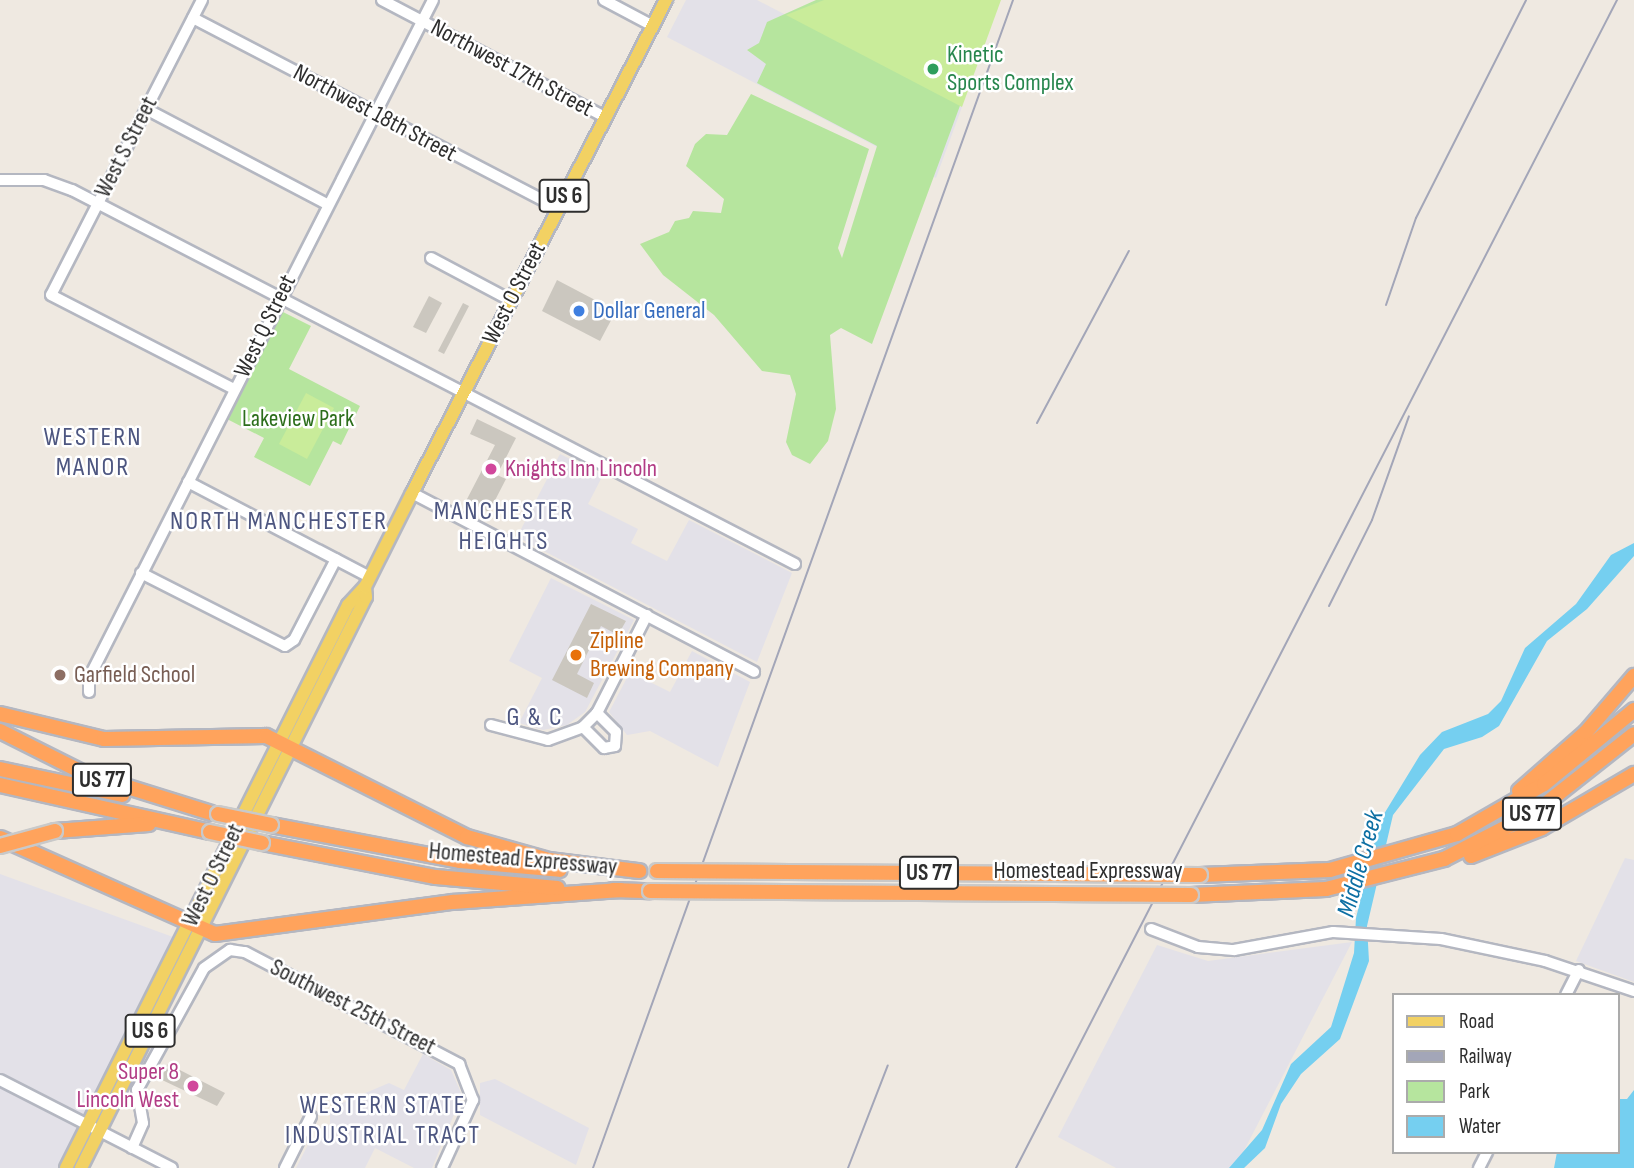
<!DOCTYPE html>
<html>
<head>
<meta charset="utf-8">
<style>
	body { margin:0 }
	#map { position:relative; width:1634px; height:1168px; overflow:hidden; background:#efe9e1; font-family:"Sofia Sans Condensed",sans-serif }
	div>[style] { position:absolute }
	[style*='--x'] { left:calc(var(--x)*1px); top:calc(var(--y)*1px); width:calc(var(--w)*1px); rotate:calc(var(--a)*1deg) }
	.industrial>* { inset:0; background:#e3e1e8 }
	.green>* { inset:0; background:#b6e59e }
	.pitch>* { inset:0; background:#c9ec9a }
	.water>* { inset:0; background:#75cff0 }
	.building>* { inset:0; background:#cbc7bf }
	.roads { filter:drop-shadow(2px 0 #b4b7c1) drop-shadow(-2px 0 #b4b7c1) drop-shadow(0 2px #b4b7c1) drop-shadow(0 -2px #b4b7c1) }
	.minor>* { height:10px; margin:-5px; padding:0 5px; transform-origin:5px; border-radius:5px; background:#fff }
	.major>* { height:12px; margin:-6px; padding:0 6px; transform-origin:6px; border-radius:6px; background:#f2d163 }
	.highway>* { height:14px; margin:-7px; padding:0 7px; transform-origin:7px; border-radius:7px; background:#ffa35c }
	.rail>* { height:2px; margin:-1px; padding:0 1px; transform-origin:1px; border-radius:1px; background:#a3a6b8 }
	.bridges { filter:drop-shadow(2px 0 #c9c9c9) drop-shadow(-2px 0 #c9c9c9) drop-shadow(0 2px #c9c9c9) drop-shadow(0 -2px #c9c9c9) }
	.highway-bridge>* { height:14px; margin:-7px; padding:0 7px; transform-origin:7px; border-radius:7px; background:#ffa35c }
	.dots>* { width:19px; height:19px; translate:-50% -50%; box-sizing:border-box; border:4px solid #fff; border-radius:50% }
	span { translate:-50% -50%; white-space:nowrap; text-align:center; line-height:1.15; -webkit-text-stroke:5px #fff; paint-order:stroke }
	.shield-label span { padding:2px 5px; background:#fff; border:2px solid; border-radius:5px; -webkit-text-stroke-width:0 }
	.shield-label { font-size:23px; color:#2e2e2e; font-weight:700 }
	.leisure-label { font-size:24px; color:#27864d }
	.left { translate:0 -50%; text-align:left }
	.street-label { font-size:24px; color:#2e2e2e }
	.shop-label { font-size:24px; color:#366cbe }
	.park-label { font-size:24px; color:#2c6e1b }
	.hotel-label { font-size:24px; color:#b23c85 }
	.right { translate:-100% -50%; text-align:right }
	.food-label { font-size:24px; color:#c56008 }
	.education-label { font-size:24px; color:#785e54 }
	.neighbourhood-label { font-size:26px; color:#4d5680; letter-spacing:2px }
	.water-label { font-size:26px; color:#0d6fa3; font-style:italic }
	.legend { position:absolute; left:1392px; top:993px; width:228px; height:161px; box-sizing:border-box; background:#fff; border:2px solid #ababab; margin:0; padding:9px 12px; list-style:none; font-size:21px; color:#2e2e2e }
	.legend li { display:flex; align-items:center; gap:14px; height:35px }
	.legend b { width:35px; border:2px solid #ababab }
</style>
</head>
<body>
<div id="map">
	<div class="industrial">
		<i style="clip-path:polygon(686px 0,757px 0,962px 107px,936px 178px,667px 37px)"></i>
		<i style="clip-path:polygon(560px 454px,603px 475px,588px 504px,638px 529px,631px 543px,667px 561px,689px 520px,792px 573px,757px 662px,517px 537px)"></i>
		<i style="clip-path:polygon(551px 578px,634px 620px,585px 712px,567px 725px,543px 730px,519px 723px,542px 678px,509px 661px)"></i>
		<i style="clip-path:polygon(692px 651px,750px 682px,718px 767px,650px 731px,627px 735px,609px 712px,630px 672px,670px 692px)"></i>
		<i style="clip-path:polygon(1625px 858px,1634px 860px,1634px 982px,1576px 961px)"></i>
		<i style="clip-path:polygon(0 874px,173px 937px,58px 1168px,0 1168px)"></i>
		<i style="clip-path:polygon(1352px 942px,1235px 1168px,1116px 1168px,1058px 1137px,1157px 945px,1208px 961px)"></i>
		<i style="clip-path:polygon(423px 1054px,451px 1070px,462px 1095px,432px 1168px,414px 1168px,375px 1148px,365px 1168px,296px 1168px,310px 1141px,330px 1124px,330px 1108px,389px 1083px,404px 1090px)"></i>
		<i style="clip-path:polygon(495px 1079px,589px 1128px,576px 1165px,480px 1115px,480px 1083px)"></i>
	</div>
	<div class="green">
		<i style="clip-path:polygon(816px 0,999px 0,872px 344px,841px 328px,830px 335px,836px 409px,828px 441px,810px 464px,792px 455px,786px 442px,796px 394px,790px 375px,762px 371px,714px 315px,663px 275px,640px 244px,669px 232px,675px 221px,689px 218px,693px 211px,721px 213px,724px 199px,686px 166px,695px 144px,706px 134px,727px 135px,751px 94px,869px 149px,838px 248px,842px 258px,877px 146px,757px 83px,766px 64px,747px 50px,759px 43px,767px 22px)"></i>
		<i style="clip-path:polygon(281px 311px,311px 326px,289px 369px,360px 406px,341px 445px,333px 441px,310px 486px,254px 457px,264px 438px,227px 419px)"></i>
	</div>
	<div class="pitch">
		<i style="clip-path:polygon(824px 0,1001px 0,962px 107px,786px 15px)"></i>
		<i style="clip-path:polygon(306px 393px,334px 408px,307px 459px,279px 444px)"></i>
	</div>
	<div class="water">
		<i style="clip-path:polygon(1634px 543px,1634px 556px,1587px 609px,1547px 641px,1499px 726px,1482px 737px,1444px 749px,1393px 815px,1367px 926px,1369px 961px,1340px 1039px,1301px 1074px,1281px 1104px,1265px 1148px,1244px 1168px,1229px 1168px,1262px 1130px,1291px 1064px,1331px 1027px,1354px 953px,1356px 918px,1374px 844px,1384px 814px,1420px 755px,1442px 732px,1488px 714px,1501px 701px,1525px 648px,1576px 604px,1611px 555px)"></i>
		<i style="clip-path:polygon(1634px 1090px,1634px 1168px,1554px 1168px,1557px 1152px,1618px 1152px,1618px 1099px,1627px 1099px)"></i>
	</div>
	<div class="building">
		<i style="clip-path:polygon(557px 280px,616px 311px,600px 341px,542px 311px)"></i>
		<i style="clip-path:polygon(429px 296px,442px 303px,426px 333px,413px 327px)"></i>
		<i style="clip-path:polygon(463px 303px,469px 306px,444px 354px,438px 351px)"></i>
		<i style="clip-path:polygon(477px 419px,516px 438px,497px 475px,506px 479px,489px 512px,466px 501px,495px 445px,470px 434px)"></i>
		<i style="clip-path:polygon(591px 604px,626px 621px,618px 635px,601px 626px,577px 674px,594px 683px,587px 698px,552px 680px)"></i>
		<i style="clip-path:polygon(168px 1064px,225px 1093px,217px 1106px,160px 1079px)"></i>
	</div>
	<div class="roads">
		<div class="minor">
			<i style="--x:202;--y:0;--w:331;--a:117.1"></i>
			<i style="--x:51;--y:295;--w:206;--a:27.2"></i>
			<i style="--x:382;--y:0;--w:252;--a:27.7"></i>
			<i style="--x:604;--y:0;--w:55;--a:28"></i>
			<i style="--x:193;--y:18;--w:411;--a:27.5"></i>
			<i style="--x:146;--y:109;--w:204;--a:27.7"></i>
			<i style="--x:0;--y:180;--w:44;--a:0"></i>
			<i style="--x:44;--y:180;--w:30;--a:20"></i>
			<i style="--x:72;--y:190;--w:814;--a:27.35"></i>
			<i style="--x:431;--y:258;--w:89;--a:28"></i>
			<i style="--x:188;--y:482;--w:205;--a:27.6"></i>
			<i style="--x:412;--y:493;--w:386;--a:27.6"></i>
			<i style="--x:141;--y:573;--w:161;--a:26.9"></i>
			<i style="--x:285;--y:646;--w:11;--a:-34"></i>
			<i style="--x:294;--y:640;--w:91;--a:-62.6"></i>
			<i style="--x:89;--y:692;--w:14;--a:-90"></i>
			<i style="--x:89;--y:678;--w:760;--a:-63.1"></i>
			<i style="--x:491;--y:725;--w:59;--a:14.7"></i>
			<i style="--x:548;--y:740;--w:37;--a:-20"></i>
			<i style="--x:583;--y:727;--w:20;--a:-45"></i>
			<i style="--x:597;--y:713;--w:110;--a:-63"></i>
			<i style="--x:583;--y:727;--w:30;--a:45"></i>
			<i style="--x:604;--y:748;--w:11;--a:-10"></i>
			<i style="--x:615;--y:746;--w:14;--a:-86"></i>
			<i style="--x:616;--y:732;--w:27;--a:-135"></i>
			<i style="--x:1151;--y:929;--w:50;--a:21"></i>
			<i style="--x:1198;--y:947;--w:36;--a:5"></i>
			<i style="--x:1234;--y:950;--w:101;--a:-10.3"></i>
			<i style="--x:1333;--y:932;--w:108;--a:3.7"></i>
			<i style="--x:1441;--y:939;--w:106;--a:11.9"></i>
			<i style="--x:1545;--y:961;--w:94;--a:18.6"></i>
			<i style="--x:1566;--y:995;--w:28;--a:-63"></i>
			<i style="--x:0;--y:1080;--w:193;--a:27.1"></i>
			<i style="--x:132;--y:1148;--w:27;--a:-66"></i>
			<i style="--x:143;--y:1123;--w:34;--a:-100"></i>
			<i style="--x:137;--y:1090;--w:139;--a:-61.2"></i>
			<i style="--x:204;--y:968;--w:32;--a:-35"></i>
			<i style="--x:230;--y:950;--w:15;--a:8"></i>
			<i style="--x:245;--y:952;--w:242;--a:27.6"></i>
			<i style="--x:459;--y:1064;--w:39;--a:69"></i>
			<i style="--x:473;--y:1100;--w:75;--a:114.5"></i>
			<i style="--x:285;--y:1168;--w:58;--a:-63.4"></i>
			<i style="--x:1479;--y:1168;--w:18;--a:-63"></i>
		</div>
		<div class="major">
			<i style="--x:66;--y:1168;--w:630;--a:-63.39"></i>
			<i style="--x:348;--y:605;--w:25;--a:-47"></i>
			<i style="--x:81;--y:1168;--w:638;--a:-63.48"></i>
			<i style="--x:366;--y:597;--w:10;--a:-96"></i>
			<i style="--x:365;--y:587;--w:105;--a:-63.4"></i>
			<i style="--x:412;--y:493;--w:555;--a:-62.74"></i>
		</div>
		<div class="highway">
			<i style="--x:0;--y:714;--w:107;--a:13.5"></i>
			<i style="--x:104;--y:739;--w:162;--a:-1.1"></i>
			<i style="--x:266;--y:736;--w:225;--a:26.7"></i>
			<i style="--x:467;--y:837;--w:85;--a:15.7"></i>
			<i style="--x:549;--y:860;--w:91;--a:7"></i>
			<i style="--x:0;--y:731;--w:96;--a:26.6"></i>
			<i style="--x:86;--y:774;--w:131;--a:17.3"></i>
			<i style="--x:0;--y:769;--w:125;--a:12"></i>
			<i style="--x:0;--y:785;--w:215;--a:12.6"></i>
			<i style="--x:1519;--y:791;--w:89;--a:-41.4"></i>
			<i style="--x:1586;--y:732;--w:74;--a:-49.4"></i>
			<i style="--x:271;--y:825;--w:192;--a:10.8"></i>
			<i style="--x:460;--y:861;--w:100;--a:5.1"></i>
			<i style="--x:55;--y:831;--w:94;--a:-4.3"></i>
			<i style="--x:0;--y:838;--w:235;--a:24.1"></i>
			<i style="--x:215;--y:934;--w:240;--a:-7.7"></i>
			<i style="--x:453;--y:902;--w:168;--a:-4.1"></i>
			<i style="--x:262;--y:843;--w:177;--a:11.1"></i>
			<i style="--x:436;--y:877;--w:122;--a:5.2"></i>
			<i style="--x:1471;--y:856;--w:76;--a:-21.5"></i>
			<i style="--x:1542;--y:828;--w:107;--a:-30.4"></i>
			<i style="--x:1200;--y:875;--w:130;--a:-2.2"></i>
			<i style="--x:1330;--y:870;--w:132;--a:-15.8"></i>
			<i style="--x:1457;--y:834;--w:100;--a:-29.9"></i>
			<i style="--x:1544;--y:784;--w:117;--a:-39.4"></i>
			<i style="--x:613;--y:890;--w:37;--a:2"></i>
			<i style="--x:1191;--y:895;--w:135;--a:-2.5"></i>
			<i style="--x:1326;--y:889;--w:122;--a:-14.3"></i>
			<i style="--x:1444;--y:859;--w:101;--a:-27.1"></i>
			<i style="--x:1534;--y:813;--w:127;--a:-38.3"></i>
		</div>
	</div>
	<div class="rail">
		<i style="--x:1386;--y:305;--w:92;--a:-71"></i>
		<i style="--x:1416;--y:218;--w:244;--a:-63.2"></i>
		<i style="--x:1037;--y:423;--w:195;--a:-61.9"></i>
		<i style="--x:1329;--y:606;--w:96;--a:-63.4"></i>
		<i style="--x:1372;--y:520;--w:110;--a:-70.4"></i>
		<i style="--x:593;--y:1168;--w:1241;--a:-70.22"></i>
		<i style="--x:848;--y:1168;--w:110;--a:-68.8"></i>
		<i style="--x:1016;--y:1168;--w:1314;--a:-62.77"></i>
	</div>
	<div class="bridges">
		<div class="highway-bridge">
			<i style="--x:218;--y:814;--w:54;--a:11.7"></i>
			<i style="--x:210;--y:832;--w:53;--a:11.9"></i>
			<i style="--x:0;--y:846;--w:57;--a:-15.3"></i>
			<i style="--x:657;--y:871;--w:543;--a:0.42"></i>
			<i style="--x:650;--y:891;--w:541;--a:0.42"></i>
		</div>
	</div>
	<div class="dots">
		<i style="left:933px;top:69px;background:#2e9e5b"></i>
		<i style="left:579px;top:311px;background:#3f7fe0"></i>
		<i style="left:491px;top:469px;background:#d1479c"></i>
		<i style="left:576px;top:655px;background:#e8710a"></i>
		<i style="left:60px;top:675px;background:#8d6e63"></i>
		<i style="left:193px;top:1086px;background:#d1479c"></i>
	</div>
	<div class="shield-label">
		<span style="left:564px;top:196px">US 6</span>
		<span style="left:102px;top:780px">US 77</span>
		<span style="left:1532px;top:814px">US 77</span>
		<span style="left:929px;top:873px">US 77</span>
		<span style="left:150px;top:1031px">US 6</span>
	</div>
	<div class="leisure-label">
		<span class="left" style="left:947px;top:69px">Kinetic<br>Sports Complex</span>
	</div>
	<div class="street-label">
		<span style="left:512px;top:68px;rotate:28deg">Northwest 17th Street</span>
		<span style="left:375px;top:113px;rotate:28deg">Northwest 18th Street</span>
		<span style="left:126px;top:147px;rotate:-63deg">West S Street</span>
		<span style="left:514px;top:293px;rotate:-63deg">West O Street</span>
		<span style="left:265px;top:326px;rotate:-64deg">West Q Street</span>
		<span style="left:523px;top:859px;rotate:5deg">Homestead Expressway</span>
		<span style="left:1088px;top:871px">Homestead Expressway</span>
		<span style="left:213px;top:875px;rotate:-64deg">West O Street</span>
		<span style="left:353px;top:1007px;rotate:27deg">Southwest 25th Street</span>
	</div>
	<div class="shop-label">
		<span class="left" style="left:593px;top:311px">Dollar General</span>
	</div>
	<div class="park-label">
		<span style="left:298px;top:419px">Lakeview Park</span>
	</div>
	<div class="hotel-label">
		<span class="left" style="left:505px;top:469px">Knights Inn Lincoln</span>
		<span class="right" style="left:179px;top:1086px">Super 8<br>Lincoln West</span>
	</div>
	<div class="food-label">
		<span class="left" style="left:590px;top:655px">Zipline<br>Brewing Company</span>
	</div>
	<div class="education-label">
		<span class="left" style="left:74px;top:675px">Garfield School</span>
	</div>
	<div class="neighbourhood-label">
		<span style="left:93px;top:453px">WESTERN<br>MANOR</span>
		<span style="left:504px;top:527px">MANCHESTER<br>HEIGHTS</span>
		<span style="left:279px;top:522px">NORTH MANCHESTER</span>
		<span style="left:535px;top:718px">G &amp; C</span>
		<span style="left:383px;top:1121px">WESTERN STATE<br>INDUSTRIAL TRACT</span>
	</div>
	<div class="water-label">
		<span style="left:1361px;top:864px;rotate:-74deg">Middle Creek</span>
	</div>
	<ul class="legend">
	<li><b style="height:9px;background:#f2d163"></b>Road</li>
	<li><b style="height:9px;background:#a3a6b8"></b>Railway</li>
	<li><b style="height:19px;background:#b6e59e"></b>Park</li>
	<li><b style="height:19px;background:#75cff0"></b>Water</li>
	</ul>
</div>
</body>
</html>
